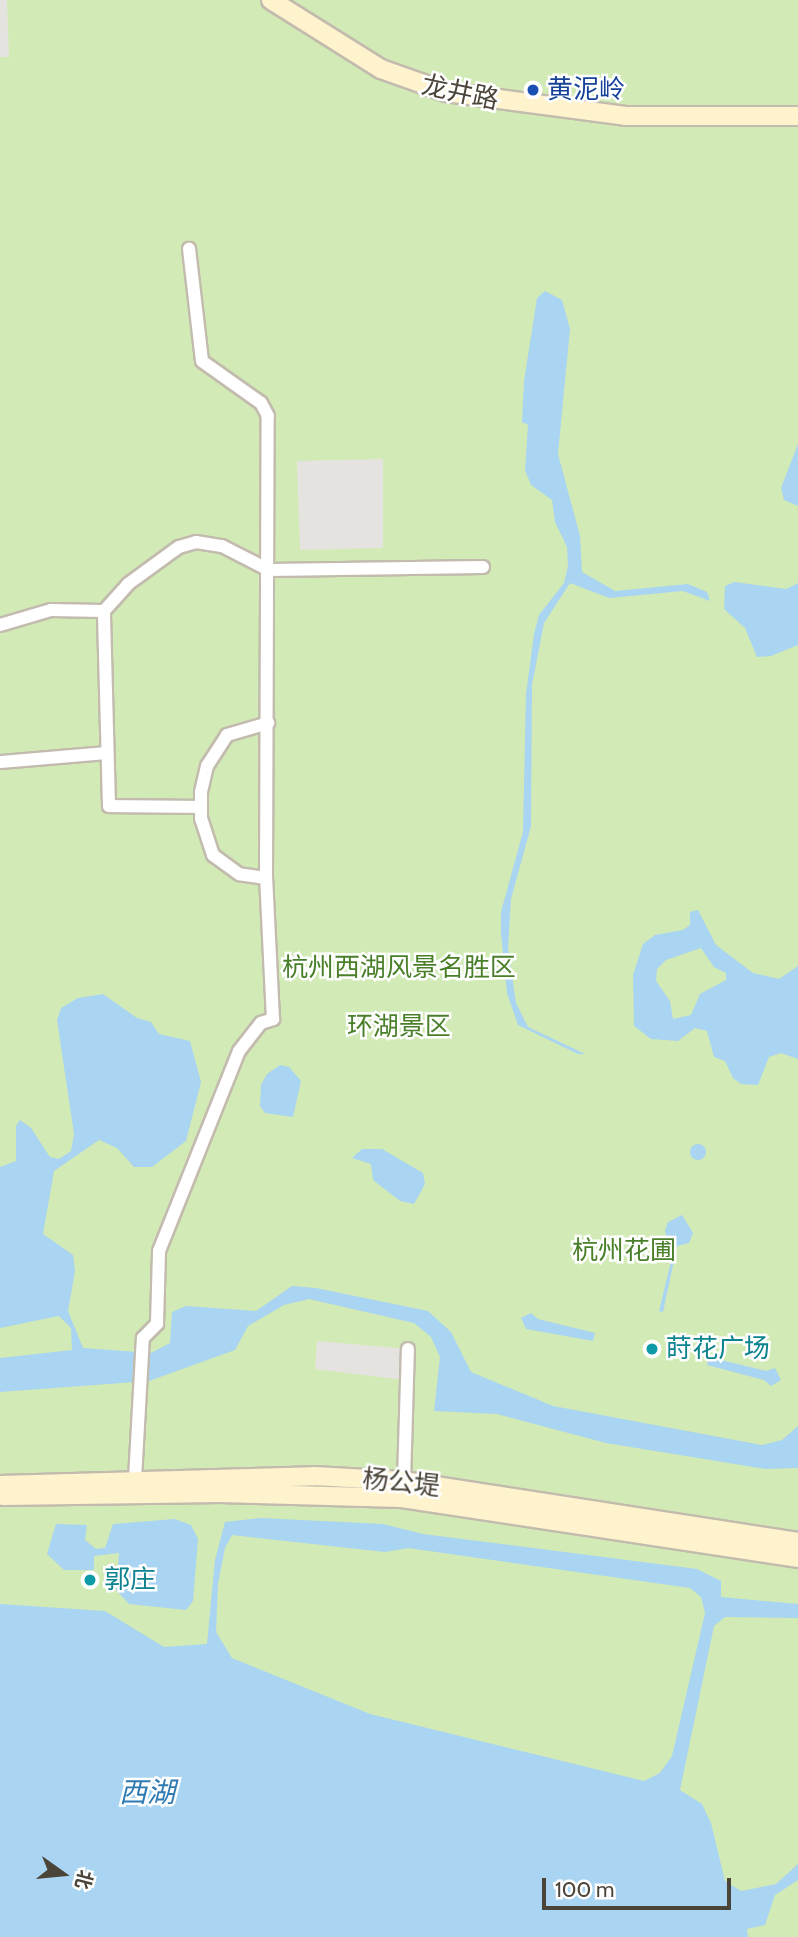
<!DOCTYPE html>
<html>
<head>
<meta charset="utf-8">
<style>
	body { margin:0 }
	#map { position:relative; width:798px; height:1937px; overflow:hidden; background:#f6f3ec; font-family:Cabin,"Noto Sans SC",sans-serif }
	div>[style] { position:absolute }
	[style*='--x'] { left:calc(var(--x)*1px); top:calc(var(--y)*1px); width:calc(var(--w)*1px); rotate:calc(var(--a)*1deg) }
	.green>* { inset:0; background:#d2eab5 }
	.parking>* { inset:0; background:#e5e3e0 }
	.water>* { inset:0; background:#a9d4f2 }
	.round { border-radius:50% }
	.roads { filter:drop-shadow(2px 0 #c2bbae) drop-shadow(-2px 0 #c2bbae) drop-shadow(0 2px #c2bbae) drop-shadow(0 -2px #c2bbae) }
	.street>* { height:12px; margin:-6px; padding:0 6px; transform-origin:6px; border-radius:6px; background:#fff }
	.secondary>* { height:18px; margin:-9px; padding:0 9px; transform-origin:9px; border-radius:9px; background:#fff3cd }
	.dots>* { width:19px; height:19px; translate:-50% -50%; box-sizing:border-box; border:4px solid #fff; border-radius:50% }
	span { translate:-50% -50%; white-space:nowrap; text-align:center; line-height:1.15; -webkit-text-stroke:5px #fff; paint-order:stroke }
	.transit-label { font-size:26px; color:#164399 }
	.left { translate:0 -50%; text-align:left }
	.street-label { font-size:26px; color:#4b4439 }
	.park-label { font-size:26px; color:#4a7f2a }
	.culture-label { font-size:26px; color:#0d838f }
	.water-label { font-size:28px; color:#2e7ab2; font-style:italic }
	.north { position:absolute; left:28px; top:1839px; width:70px; height:70px; -webkit-text-stroke:5px #fff; paint-order:stroke; rotate:105deg; font-size:19px; font-weight:700; line-height:28px; text-align:center; color:#4b4439 }
	.north::after { content:''; display:block; margin:auto; width:24px; height:32px; background:#4b4439; clip-path:polygon(50% 0,100% 100%,50% 72%,0 100%) }
	.scale { position:absolute; left:542px; top:1878px; width:189px; height:32px; box-sizing:border-box; border:4px solid #4b4439; border-top:0; padding-left:9px; font-size:21px; line-height:24px; white-space:nowrap; color:#4b4439; -webkit-text-stroke:5px #fff; paint-order:stroke }
</style>
</head>
<body>
<div id="map">
	<div class="green">
		<i style="clip-path:polygon(0 0,798px 0,798px 1937px,0 1937px)"></i>
	</div>
	<div class="parking">
		<i style="clip-path:polygon(0 0,7px 0,9px 57px,0 57px)"></i>
		<i style="clip-path:polygon(383px 459px,383px 548px,300px 550px,297px 461px)"></i>
		<i style="clip-path:polygon(317px 1341px,408px 1349px,405px 1380px,315px 1369px)"></i>
	</div>
	<div class="water">
		<i style="clip-path:polygon(545px 291px,562px 300px,570px 329px,558px 454px,580px 536px,582px 572px,615px 591px,688px 584px,707px 592px,710px 601px,683px 591px,609px 598px,570px 583px,544px 623px,532px 685px,531px 826px,511px 899px,508px 948px,516px 1003px,528px 1027px,585px 1054px,578px 1054px,518px 1025px,507px 993px,501px 934px,501px 912px,523px 832px,526px 694px,534px 634px,539px 615px,564px 583px,568px 566px,567px 547px,555px 522px,552px 500px,531px 485px,525px 470px,528px 425px,522px 422px,524px 381px,537px 298px)"></i>
		<i style="clip-path:polygon(798px 444px,798px 506px,784px 500px,781px 488px)"></i>
		<i style="clip-path:polygon(734px 582px,786px 589px,798px 583px,798px 645px,771px 656px,757px 657px,745px 628px,724px 609px,725px 586px)"></i>
		<i style="clip-path:polygon(evenodd,698px 910px,716px 945px,753px 973px,779px 979px,798px 966px,798px 1059px,781px 1053px,769px 1057px,758px 1085px,741px 1084px,733px 1078px,725px 1061px,714px 1057px,707px 1031px,695px 1028px,678px 1041px,651px 1039px,634px 1026px,633px 975px,643px 944px,655px 935px,683px 930px,690px 925px,690px 912px,698px 910px,701px 948px,714px 967px,726px 973px,726px 980px,700px 994px,691px 1015px,673px 1019px,670px 1001px,656px 981px,657px 969px,666px 960px,701px 948px)"></i>
		<i style="clip-path:polygon(103px 994px,137px 1018px,151px 1022px,159px 1034px,190px 1041px,201px 1082px,186px 1141px,152px 1167px,134px 1167px,117px 1148px,99px 1140px,54px 1171px,43px 1234px,73px 1255px,75px 1271px,68px 1311px,83px 1348px,151px 1353px,170px 1343px,172px 1312px,186px 1306px,256px 1311px,292px 1286px,316px 1288px,428px 1311px,451px 1332px,471px 1372px,553px 1406px,762px 1445px,782px 1440px,798px 1426px,798px 1468px,766px 1469px,606px 1443px,497px 1414px,434px 1411px,440px 1357px,431px 1337px,414px 1323px,309px 1299px,284px 1305px,248px 1326px,235px 1350px,149px 1381px,0 1392px,0 1358px,72px 1350px,71px 1328px,59px 1316px,0 1328px,0 1167px,16px 1161px,16px 1126px,20px 1120px,31px 1128px,50px 1157px,59px 1159px,71px 1151px,74px 1134px,57px 1020px,61px 1008px,78px 998px)"></i>
		<i style="clip-path:polygon(280px 1065px,289px 1067px,301px 1081px,293px 1117px,265px 1113px,260px 1106px,261px 1085px,267px 1074px)"></i>
		<i class="round" style="left:690px;top:1144px;width:16px;height:16px"></i>
		<i style="clip-path:polygon(362px 1149px,382px 1149px,423px 1173px,425px 1184px,414px 1204px,400px 1201px,373px 1180px,371px 1164px,352px 1158px)"></i>
		<i style="clip-path:polygon(682px 1215px,693px 1233px,689px 1243px,677px 1246px,663px 1312px,659px 1311px,675px 1245px,667px 1241px,665px 1230px,668px 1222px)"></i>
		<i style="clip-path:polygon(531px 1313px,538px 1319px,595px 1333px,593px 1341px,526px 1329px,521px 1318px)"></i>
		<i style="clip-path:polygon(709px 1357px,766px 1371px,775px 1368px,781px 1380px,771px 1386px,764px 1380px,707px 1365px)"></i>
		<i style="clip-path:polygon(evenodd,261px 1518px,383px 1524px,423px 1534px,697px 1569px,721px 1581px,721px 1597px,798px 1604px,798px 1618px,725px 1617px,714px 1626px,680px 1790px,702px 1804px,711px 1823px,725px 1881px,741px 1891px,776px 1884px,798px 1864px,798px 1880px,775px 1895px,765px 1925px,747px 1929px,748px 1937px,0 1937px,0 1604px,105px 1611px,164px 1647px,207px 1644px,215px 1560px,225px 1522px,261px 1518px,232px 1535px,385px 1552px,408px 1548px,690px 1588px,701px 1597px,705px 1613px,672px 1756px,660px 1773px,644px 1781px,370px 1714px,232px 1658px,216px 1632px,218px 1584px,225px 1548px,232px 1535px)"></i>
		<i style="clip-path:polygon(175px 1519px,191px 1525px,198px 1539px,193px 1601px,186px 1610px,129px 1604px,116px 1590px,119px 1553px,94px 1556px,94px 1570px,64px 1570px,47px 1554px,56px 1524px,87px 1525px,85px 1540px,96px 1549px,105px 1548px,113px 1524px)"></i>
	</div>
	<div class="roads">
		<div class="street">
			<i style="--x:0;--y:625;--w:53;--a:-16.4"></i>
			<i style="--x:51;--y:610;--w:53;--a:1.1"></i>
			<i style="--x:0;--y:762;--w:107;--a:-4.8"></i>
			<i style="--x:201;--y:807;--w:92;--a:-179.4"></i>
			<i style="--x:109;--y:806;--w:195;--a:-91.5"></i>
			<i style="--x:104;--y:611;--w:36;--a:-48"></i>
			<i style="--x:128;--y:584;--w:63;--a:-36"></i>
			<i style="--x:179;--y:547;--w:18;--a:-16"></i>
			<i style="--x:196;--y:542;--w:26;--a:9"></i>
			<i style="--x:222;--y:546;--w:53;--a:27.1"></i>
			<i style="--x:269;--y:570;--w:214;--a:-0.8"></i>
			<i style="--x:266;--y:878;--w:27;--a:-172"></i>
			<i style="--x:239;--y:874;--w:32;--a:-144"></i>
			<i style="--x:213;--y:855;--w:38;--a:-108"></i>
			<i style="--x:201;--y:819;--w:27;--a:-90"></i>
			<i style="--x:201;--y:792;--w:27;--a:-77"></i>
			<i style="--x:207;--y:766;--w:37;--a:-57"></i>
			<i style="--x:227;--y:735;--w:43;--a:-16.3"></i>
			<i style="--x:135;--y:1479;--w:141;--a:-86.8"></i>
			<i style="--x:143;--y:1338;--w:20;--a:-45"></i>
			<i style="--x:157;--y:1324;--w:73;--a:-88.4"></i>
			<i style="--x:159;--y:1251;--w:215;--a:-68.2"></i>
			<i style="--x:239;--y:1051;--w:36;--a:-52"></i>
			<i style="--x:261;--y:1023;--w:13;--a:-18"></i>
			<i style="--x:273;--y:1019;--w:141;--a:-92.8"></i>
			<i style="--x:266;--y:878;--w:462;--a:-89.8"></i>
			<i style="--x:268;--y:416;--w:15;--a:-118"></i>
			<i style="--x:261;--y:403;--w:72;--a:-144.6"></i>
			<i style="--x:202;--y:361;--w:113;--a:-96.6"></i>
			<i style="--x:404;--y:1481;--w:132;--a:-88.3"></i>
		</div>
		<div class="secondary">
			<i style="--x:271;--y:0;--w:130;--a:32.1"></i>
			<i style="--x:381;--y:69;--w:69;--a:19.5"></i>
			<i style="--x:446;--y:92;--w:181;--a:7.6"></i>
			<i style="--x:625;--y:116;--w:173;--a:0"></i>
			<i style="--x:0;--y:1485;--w:314;--a:-1.6"></i>
			<i style="--x:314;--y:1476;--w:90;--a:3.2"></i>
			<i style="--x:404;--y:1481;--w:399;--a:8.8"></i>
			<i style="--x:3;--y:1496;--w:217;--a:-0.8"></i>
			<i style="--x:220;--y:1493;--w:181;--a:1.6"></i>
			<i style="--x:401;--y:1498;--w:402;--a:8.6"></i>
		</div>
	</div>
	<div class="dots">
		<i style="left:533px;top:90px;background:#1a4fb4"></i>
		<i style="left:652px;top:1349px;background:#0f9aa8"></i>
		<i style="left:90px;top:1580px;background:#0f9aa8"></i>
	</div>
	<div class="transit-label">
		<span class="left" style="left:547px;top:90px">黄泥岭</span>
	</div>
	<div class="street-label">
		<span style="left:460px;top:93px;rotate:12deg">龙井路</span>
		<span style="left:401px;top:1483px;rotate:6deg">杨公堤</span>
	</div>
	<div class="park-label">
		<span style="left:399px;top:968px">杭州西湖风景名胜区</span>
		<span style="left:399px;top:1027px">环湖景区</span>
		<span style="left:624px;top:1251px">杭州花圃</span>
	</div>
	<div class="culture-label">
		<span class="left" style="left:666px;top:1349px">莳花广场</span>
		<span class="left" style="left:104px;top:1580px">郭庄</span>
	</div>
	<div class="water-label">
		<span style="left:147px;top:1792px">西湖</span>
	</div>
	<div class="north">北</div>
	<div class="scale">100 m</div>
</div>
</body>
</html>
